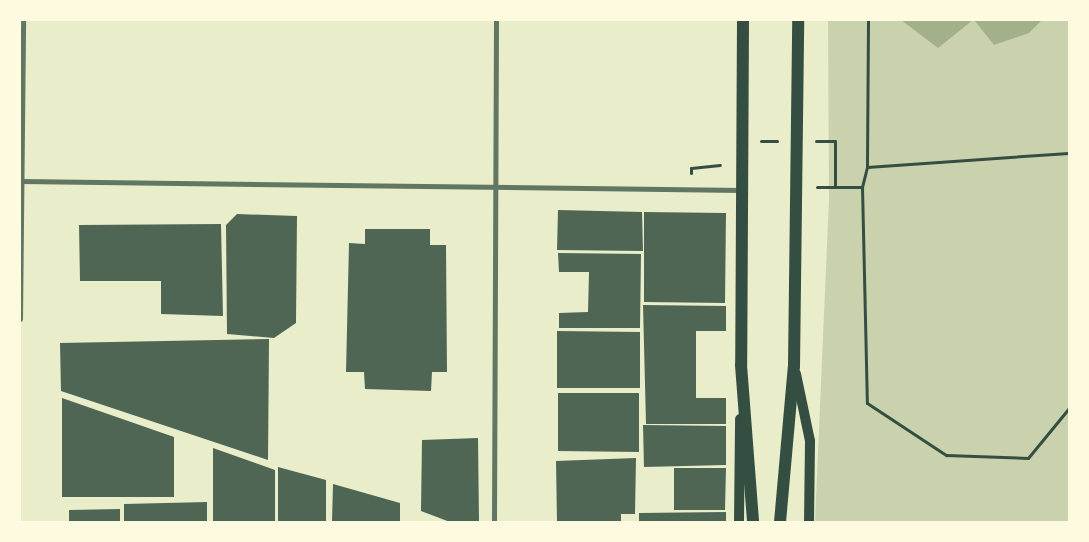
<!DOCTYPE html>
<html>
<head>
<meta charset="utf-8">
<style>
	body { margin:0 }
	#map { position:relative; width:1089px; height:542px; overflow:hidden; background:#e9edc9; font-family:Montserrat,sans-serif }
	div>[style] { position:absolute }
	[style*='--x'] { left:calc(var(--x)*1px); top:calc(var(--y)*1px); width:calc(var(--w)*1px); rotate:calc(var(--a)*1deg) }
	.green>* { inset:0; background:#cad2ad }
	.water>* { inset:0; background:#a3b18a }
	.building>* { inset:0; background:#4f6655 }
	.path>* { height:3px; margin:-1.5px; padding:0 1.5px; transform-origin:1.5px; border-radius:1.5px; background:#344e41 }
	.minor>* { height:5px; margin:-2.5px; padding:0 2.5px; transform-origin:2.5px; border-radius:2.5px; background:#617663 }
	.secondary>* { height:10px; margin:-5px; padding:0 5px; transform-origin:5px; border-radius:5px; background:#344e41 }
	.primary>* { height:12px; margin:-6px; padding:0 6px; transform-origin:6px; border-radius:6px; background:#344e41 }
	span { translate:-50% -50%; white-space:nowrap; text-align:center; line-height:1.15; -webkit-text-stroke:4.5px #fefae0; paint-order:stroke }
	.frame { position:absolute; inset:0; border:21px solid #fefae0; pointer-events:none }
</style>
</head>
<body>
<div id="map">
	<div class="green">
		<i style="clip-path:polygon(828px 20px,1069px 20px,1069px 522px,815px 522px,829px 199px)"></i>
	</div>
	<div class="water">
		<i style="clip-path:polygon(901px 20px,973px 20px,938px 48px)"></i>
		<i style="clip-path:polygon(974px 20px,1042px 20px,1029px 33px,994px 45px)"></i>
	</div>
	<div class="building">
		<i style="clip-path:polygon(558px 210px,642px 212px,643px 251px,557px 250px)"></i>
		<i style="clip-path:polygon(644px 212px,726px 213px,725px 303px,644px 302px)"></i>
		<i style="clip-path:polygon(237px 214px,297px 216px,296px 323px,274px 338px,227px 334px,226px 225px)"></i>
		<i style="clip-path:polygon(221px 224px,223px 316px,161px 314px,161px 281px,80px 281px,79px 225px)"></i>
		<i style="clip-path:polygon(365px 229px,430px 229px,430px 245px,446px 245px,447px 372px,432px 372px,431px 391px,365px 389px,364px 372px,346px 372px,349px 243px,365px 244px)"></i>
		<i style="clip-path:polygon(558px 253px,641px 254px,640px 328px,559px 328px,559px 313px,588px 312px,589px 272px,559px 272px)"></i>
		<i style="clip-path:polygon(643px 305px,726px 306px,726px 331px,696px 331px,696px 398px,726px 398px,726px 424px,646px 424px)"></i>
		<i style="clip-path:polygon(557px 331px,640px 332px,640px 388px,557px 388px)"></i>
		<i style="clip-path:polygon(269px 339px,268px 460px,61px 391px,60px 343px)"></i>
		<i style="clip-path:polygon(558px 393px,639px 393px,639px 452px,558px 451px)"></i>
		<i style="clip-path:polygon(62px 398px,174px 437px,174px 497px,62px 497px)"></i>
		<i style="clip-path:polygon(643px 425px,726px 426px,726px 465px,644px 467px)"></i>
		<i style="clip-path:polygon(478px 438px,479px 522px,450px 522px,421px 511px,422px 440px)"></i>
		<i style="clip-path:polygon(213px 448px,275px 470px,275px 522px,213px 522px)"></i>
		<i style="clip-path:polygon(636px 458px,635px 514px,621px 514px,621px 522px,557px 522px,556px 461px)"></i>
		<i style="clip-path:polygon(278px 467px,326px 480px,326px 522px,278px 522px)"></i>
		<i style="clip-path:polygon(674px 468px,726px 468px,725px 510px,674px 510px)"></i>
		<i style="clip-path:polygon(333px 484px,400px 503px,400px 522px,332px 522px)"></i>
		<i style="clip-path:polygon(207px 502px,207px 522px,124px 522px,124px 504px)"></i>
		<i style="clip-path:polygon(120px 509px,120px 522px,69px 522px,69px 510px)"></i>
		<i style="clip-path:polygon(726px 512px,726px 522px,639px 522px,639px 513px)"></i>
	</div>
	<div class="path">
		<i style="--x:868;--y:20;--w:147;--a:90.4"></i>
		<i style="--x:867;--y:167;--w:21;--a:104"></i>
		<i style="--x:862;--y:187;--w:216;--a:88.7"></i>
		<i style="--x:867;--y:403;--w:95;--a:33.4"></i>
		<i style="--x:946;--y:455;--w:82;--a:2.1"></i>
		<i style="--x:1028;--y:458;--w:65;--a:-50.6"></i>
		<i style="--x:761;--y:141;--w:16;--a:0"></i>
		<i style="--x:816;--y:141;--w:19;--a:0"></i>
		<i style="--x:835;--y:141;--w:46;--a:90"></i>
		<i style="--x:867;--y:167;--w:202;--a:-4"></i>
		<i style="--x:691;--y:173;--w:5;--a:-90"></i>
		<i style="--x:691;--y:168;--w:29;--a:-6"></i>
		<i style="--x:817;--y:187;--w:45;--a:0"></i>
	</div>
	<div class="minor">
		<i style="--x:20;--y:181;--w:722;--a:0.71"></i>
		<i style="--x:20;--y:319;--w:299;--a:-89.4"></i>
		<i style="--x:494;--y:522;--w:502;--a:-89.77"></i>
	</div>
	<div class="secondary">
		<i style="--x:796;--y:374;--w:68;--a:78.2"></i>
		<i style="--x:810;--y:441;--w:81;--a:90.7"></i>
		<i style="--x:739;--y:522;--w:103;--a:-89.4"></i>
	</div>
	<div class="primary">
		<i style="--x:743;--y:20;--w:345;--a:90.3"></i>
		<i style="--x:741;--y:365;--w:157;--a:85.6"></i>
		<i style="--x:780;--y:522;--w:157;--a:-84.9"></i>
		<i style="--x:794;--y:366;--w:346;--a:-89.3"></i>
	</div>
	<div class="frame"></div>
</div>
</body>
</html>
